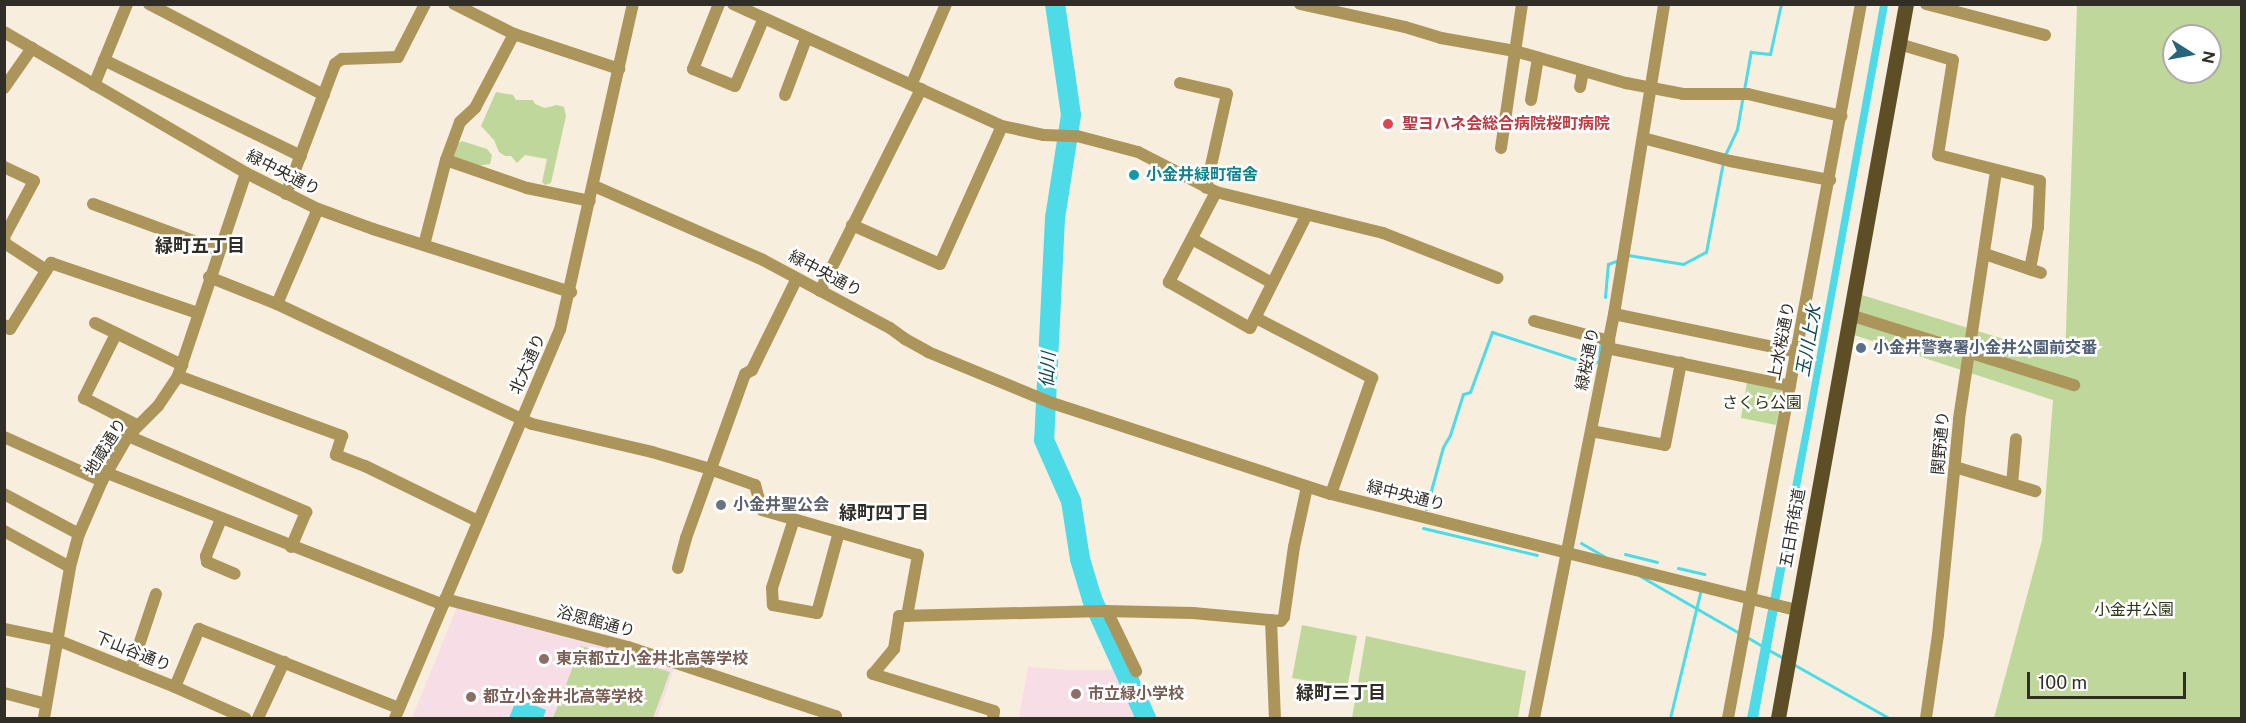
<!DOCTYPE html>
<html>
<head>
<meta charset="utf-8">
<style>
	body { margin:0 }
	#map { position:relative; width:2246px; height:723px; overflow:hidden; background:#f8eedd; font-family:"Public Sans","Noto Sans JP",sans-serif }
	div>[style] { position:absolute }
	[style*='--x'] { left:calc(var(--x)*1px); top:calc(var(--y)*1px); width:calc(var(--w)*1px); rotate:calc(var(--a)*1deg) }
	.education>* { inset:0; background:#f7dde5 }
	.green>* { inset:0; background:#c0d79b }
	.water>* { inset:0; background:#4ddbe8 }
	.stream>* { height:3px; margin:-1.5px; padding:0 1.5px; transform-origin:1.5px; border-radius:1.5px; background:#4ddbe8 }
	.river>* { height:20px; margin:-10px; padding:0 10px; transform-origin:10px; border-radius:10px; background:#4ddbe8 }
	.minor>* { height:12px; margin:-6px; padding:0 6px; transform-origin:6px; border-radius:6px; background:#ac955b }
	.major>* { height:15px; margin:-7.5px; padding:0 7.5px; transform-origin:7.5px; border-radius:7.5px; background:#5e4e26 }
	.dots>* { width:16px; height:16px; translate:-50% -50%; box-sizing:border-box; border:3px solid #fff; border-radius:50% }
	span { translate:-50% -50%; white-space:nowrap; text-align:center; line-height:1.15; -webkit-text-stroke:5px #fff; paint-order:stroke }
	.health-label { font-size:16px; color:#be3a42; font-weight:700 }
	.left { translate:0 -50%; text-align:left }
	.street-label { font-size:16px; color:#312d27 }
	.culture-label { font-size:16px; color:#0d838f; font-weight:700 }
	.service-label { font-size:16px; color:#4e5e75; font-weight:700 }
	.park-label { font-size:16px; color:#2b3813 }
	.worship-label { font-size:16px; color:#5b616d; font-weight:700 }
	.education-label { font-size:16px; color:#785e54; font-weight:700 }
	.neighbourhood-label { font-size:18px; color:#312d27; font-weight:700 }
	.water-label { font-size:18px; color:#08494f; font-style:italic }
	.frame { position:absolute; inset:0; border:6px solid #312d27; pointer-events:none }
	.north { position:absolute; left:2162px; top:24px; width:60px; height:60px; box-sizing:border-box; background:#fff; border:2px solid #adaba9; border-radius:50%; rotate:101deg; font-size:16px; font-weight:700; line-height:24px; text-align:center; color:#312d27 }
	.north::after { content:''; display:block; margin:auto; width:21px; height:27px; background:#27657b; clip-path:polygon(50% 0,100% 100%,50% 72%,0 100%) }
	.scale { position:absolute; left:2027px; top:672px; width:159px; height:27px; box-sizing:border-box; border:3px solid #312d27; border-top:0; padding-left:8px; font-size:18px; line-height:21px; white-space:nowrap; color:#312d27; -webkit-text-stroke:4px #fff; paint-order:stroke }
</style>
</head>
<body>
<div id="map">
	<div class="education">
		<i style="clip-path:polygon(457px 607px,675px 666px,657px 718px,412px 718px)"></i>
		<i style="clip-path:polygon(1028px 667px,1066px 670px,1116px 670px,1141px 718px,1019px 718px)"></i>
	</div>
	<div class="green">
		<i style="clip-path:polygon(evenodd,2077px 5px,2241px 5px,2241px 718px,1994px 718px,2042px 540px,2053px 400px,1854px 335px,1862px 295px,2065px 358px,2077px 5px,2174px 36px,2210px 36px,2210px 72px,2174px 72px,2174px 36px)"></i>
		<i style="clip-path:polygon(496px 92px,513px 95px,516px 100px,533px 100px,535px 104px,545px 108px,557px 105px,564px 107px,566px 116px,551px 183px,545px 185px,542px 182px,547px 159px,525px 155px,517px 163px,511px 156px,505px 156px,499px 152px,494px 140px,481px 126px)"></i>
		<i style="clip-path:polygon(462px 141px,487px 149px,492px 155px,490px 164px,475px 166px,454px 160px,452px 153px,455px 145px)"></i>
		<i style="clip-path:polygon(1747px 382px,1783px 389px,1776px 425px,1741px 418px)"></i>
		<i style="clip-path:polygon(1302px 625px,1357px 636px,1347px 688px,1292px 678px)"></i>
		<i style="clip-path:polygon(1366px 636px,1526px 671px,1518px 718px,1352px 718px)"></i>
		<i style="clip-path:polygon(581px 646px,670px 672px,653px 718px,553px 718px)"></i>
	</div>
	<div class="water">
		<i style="clip-path:polygon(1880px 5px,1888px 5px,1758px 718px,1747px 718px,1806px 415px)"></i>
		<i style="clip-path:polygon(517px 698px,546px 710px,543px 718px,509px 718px)"></i>
	</div>
	<div class="stream">
		<i style="--x:1744;--y:90;--w:39;--a:-80"></i>
		<i style="--x:1751;--y:52;--w:19;--a:6"></i>
		<i style="--x:1770;--y:54;--w:51;--a:-77.6"></i>
		<i style="--x:1725;--y:155;--w:29;--a:-65"></i>
		<i style="--x:1737;--y:129;--w:34;--a:-80"></i>
		<i style="--x:1628;--y:255;--w:56;--a:9.3"></i>
		<i style="--x:1683;--y:264;--w:26;--a:-28"></i>
		<i style="--x:1706;--y:252;--w:92;--a:-79.3"></i>
		<i style="--x:1605;--y:297;--w:33;--a:-85"></i>
		<i style="--x:1608;--y:264;--w:12;--a:-20"></i>
		<i style="--x:1426;--y:509;--w:64;--a:-74.7"></i>
		<i style="--x:1443;--y:447;--w:14;--a:-60"></i>
		<i style="--x:1450;--y:435;--w:43;--a:-72.4"></i>
		<i style="--x:1463;--y:394;--w:7;--a:-16"></i>
		<i style="--x:1470;--y:392;--w:64;--a:-69.9"></i>
		<i style="--x:1492;--y:332;--w:103;--a:18.1"></i>
		<i style="--x:1590;--y:364;--w:9;--a:-18"></i>
		<i style="--x:1599;--y:361;--w:15;--a:-86"></i>
		<i style="--x:1423;--y:528;--w:117;--a:13.3"></i>
		<i style="--x:1581;--y:543;--w:28;--a:30"></i>
		<i style="--x:1625;--y:554;--w:33;--a:14"></i>
		<i style="--x:1678;--y:568;--w:27;--a:13"></i>
		<i style="--x:1640;--y:576;--w:116;--a:29.9"></i>
		<i style="--x:1747;--y:637;--w:17;--a:31"></i>
		<i style="--x:1767;--y:649;--w:18;--a:29"></i>
		<i style="--x:1793;--y:664;--w:110;--a:29.4"></i>
		<i style="--x:1670;--y:718;--w:129;--a:-76.5"></i>
	</div>
	<div class="river">
		<i style="--x:1055;--y:4;--w:112;--a:81.8"></i>
		<i style="--x:1071;--y:115;--w:104;--a:98.8"></i>
		<i style="--x:1055;--y:218;--w:222;--a:92.8"></i>
		<i style="--x:1044;--y:440;--w:67;--a:66.1"></i>
		<i style="--x:1071;--y:501;--w:59;--a:81.2"></i>
		<i style="--x:1080;--y:559;--w:42;--a:73.3"></i>
		<i style="--x:1092;--y:599;--w:131;--a:65.6"></i>
	</div>
	<div class="minor">
		<i style="--x:149;--y:4;--w:197;--a:27.5"></i>
		<i style="--x:454;--y:4;--w:67;--a:26.6"></i>
		<i style="--x:514;--y:34;--w:111;--a:18.4"></i>
		<i style="--x:719;--y:4;--w:70;--a:111.8"></i>
		<i style="--x:693;--y:69;--w:45;--a:22"></i>
		<i style="--x:735;--y:86;--w:72;--a:-67"></i>
		<i style="--x:733;--y:4;--w:295;--a:24.4"></i>
		<i style="--x:1002;--y:126;--w:43;--a:12.1"></i>
		<i style="--x:1044;--y:135;--w:33;--a:2"></i>
		<i style="--x:1077;--y:136;--w:63;--a:14.7"></i>
		<i style="--x:1138;--y:152;--w:88;--a:27.1"></i>
		<i style="--x:1216;--y:192;--w:172;--a:13.8"></i>
		<i style="--x:1383;--y:233;--w:123;--a:21.4"></i>
		<i style="--x:1300;--y:4;--w:107;--a:12.4"></i>
		<i style="--x:1405;--y:27;--w:38;--a:17"></i>
		<i style="--x:1441;--y:38;--w:75;--a:10"></i>
		<i style="--x:1515;--y:51;--w:116;--a:16.1"></i>
		<i style="--x:1626;--y:83;--w:58;--a:10.9"></i>
		<i style="--x:1683;--y:94;--w:65;--a:0"></i>
		<i style="--x:1748;--y:94;--w:96;--a:13.3"></i>
		<i style="--x:1926;--y:4;--w:123;--a:14.6"></i>
		<i style="--x:4;--y:32;--w:280;--a:30.2"></i>
		<i style="--x:246;--y:173;--w:80;--a:26.6"></i>
		<i style="--x:318;--y:209;--w:59;--a:20"></i>
		<i style="--x:373;--y:229;--w:208;--a:17.7"></i>
		<i style="--x:1899;--y:44;--w:56;--a:16.5"></i>
		<i style="--x:1953;--y:60;--w:96;--a:99"></i>
		<i style="--x:1938;--y:155;--w:105;--a:14.3"></i>
		<i style="--x:2040;--y:181;--w:46;--a:92.5"></i>
		<i style="--x:2038;--y:227;--w:43;--a:100.8"></i>
		<i style="--x:104;--y:60;--w:219;--a:26"></i>
		<i style="--x:912;--y:83;--w:86;--a:-66.7"></i>
		<i style="--x:1180;--y:83;--w:48;--a:13.2"></i>
		<i style="--x:1227;--y:94;--w:96;--a:102.6"></i>
		<i style="--x:94;--y:85;--w:87;--a:-67.8"></i>
		<i style="--x:1580;--y:87;--w:16;--a:-79"></i>
		<i style="--x:4;--y:88;--w:49;--a:-55"></i>
		<i style="--x:785;--y:95;--w:60;--a:-69.4"></i>
		<i style="--x:1531;--y:100;--w:43;--a:-80.5"></i>
		<i style="--x:1643;--y:138;--w:90;--a:14.8"></i>
		<i style="--x:1730;--y:161;--w:102;--a:10.8"></i>
		<i style="--x:1501;--y:148;--w:146;--a:-81.7"></i>
		<i style="--x:446;--y:160;--w:86;--a:19.1"></i>
		<i style="--x:527;--y:188;--w:64;--a:11.7"></i>
		<i style="--x:4;--y:167;--w:33;--a:25"></i>
		<i style="--x:34;--y:181;--w:64;--a:118.2"></i>
		<i style="--x:594;--y:186;--w:184;--a:23.6"></i>
		<i style="--x:763;--y:260;--w:144;--a:28.2"></i>
		<i style="--x:890;--y:328;--w:19;--a:36"></i>
		<i style="--x:905;--y:339;--w:26;--a:29"></i>
		<i style="--x:928;--y:352;--w:134;--a:22.4"></i>
		<i style="--x:1052;--y:403;--w:293;--a:18.1"></i>
		<i style="--x:1331;--y:494;--w:480;--a:14"></i>
		<i style="--x:1216;--y:192;--w:102;--a:117.6"></i>
		<i style="--x:1169;--y:282;--w:93;--a:29.6"></i>
		<i style="--x:1250;--y:328;--w:127;--a:-63.4"></i>
		<i style="--x:286;--y:194;--w:139;--a:-69.3"></i>
		<i style="--x:335;--y:64;--w:9;--a:-36"></i>
		<i style="--x:342;--y:59;--w:56;--a:-2"></i>
		<i style="--x:398;--y:57;--w:59;--a:-63"></i>
		<i style="--x:93;--y:204;--w:133;--a:20.2"></i>
		<i style="--x:852;--y:225;--w:96;--a:23.9"></i>
		<i style="--x:940;--y:264;--w:151;--a:-65.8"></i>
		<i style="--x:4;--y:239;--w:5;--a:68"></i>
		<i style="--x:6;--y:244;--w:48;--a:33"></i>
		<i style="--x:1192;--y:239;--w:91;--a:28.8"></i>
		<i style="--x:424;--y:245;--w:88;--a:-75.5"></i>
		<i style="--x:446;--y:160;--w:40;--a:-69.8"></i>
		<i style="--x:460;--y:122;--w:21;--a:-43"></i>
		<i style="--x:475;--y:108;--w:84;--a:-62.2"></i>
		<i style="--x:1985;--y:254;--w:59;--a:18.7"></i>
		<i style="--x:209;--y:277;--w:73;--a:21.7"></i>
		<i style="--x:277;--y:304;--w:282;--a:25.2"></i>
		<i style="--x:532;--y:424;--w:123;--a:13.1"></i>
		<i style="--x:652;--y:452;--w:60;--a:16.3"></i>
		<i style="--x:710;--y:469;--w:48;--a:19.6"></i>
		<i style="--x:755;--y:485;--w:26;--a:74"></i>
		<i style="--x:762;--y:510;--w:162;--a:16.1"></i>
		<i style="--x:918;--y:555;--w:62;--a:100.2"></i>
		<i style="--x:820;--y:291;--w:226;--a:-63.4"></i>
		<i style="--x:277;--y:304;--w:103;--a:-66.7"></i>
		<i style="--x:1614;--y:314;--w:187;--a:11.7"></i>
		<i style="--x:1850;--y:315;--w:235;--a:17.4"></i>
		<i style="--x:1256;--y:318;--w:131;--a:27.3"></i>
		<i style="--x:1372;--y:378;--w:123;--a:109.5"></i>
		<i style="--x:1534;--y:321;--w:78;--a:14.9"></i>
		<i style="--x:95;--y:323;--w:97;--a:25.8"></i>
		<i style="--x:4;--y:325;--w:7;--a:34"></i>
		<i style="--x:10;--y:329;--w:78;--a:-58.2"></i>
		<i style="--x:51;--y:263;--w:155;--a:18.8"></i>
		<i style="--x:116;--y:334;--w:72;--a:116.6"></i>
		<i style="--x:84;--y:398;--w:59;--a:27"></i>
		<i style="--x:1607;--y:348;--w:187;--a:11.7"></i>
		<i style="--x:178;--y:376;--w:175;--a:20.1"></i>
		<i style="--x:342;--y:436;--w:20;--a:108"></i>
		<i style="--x:336;--y:455;--w:31;--a:21"></i>
		<i style="--x:365;--y:466;--w:126;--a:26"></i>
		<i style="--x:1591;--y:431;--w:75;--a:10.7"></i>
		<i style="--x:1665;--y:445;--w:84;--a:-79"></i>
		<i style="--x:128;--y:436;--w:194;--a:23.1"></i>
		<i style="--x:306;--y:512;--w:38;--a:113"></i>
		<i style="--x:4;--y:437;--w:107;--a:24.2"></i>
		<i style="--x:1955;--y:467;--w:84;--a:16.7"></i>
		<i style="--x:107;--y:473;--w:361;--a:21.4"></i>
		<i style="--x:2012;--y:484;--w:45;--a:-84.9"></i>
		<i style="--x:4;--y:494;--w:85;--a:28.1"></i>
		<i style="--x:221;--y:519;--w:40;--a:112"></i>
		<i style="--x:206;--y:556;--w:6;--a:81"></i>
		<i style="--x:207;--y:562;--w:30;--a:23"></i>
		<i style="--x:794;--y:519;--w:72;--a:107.7"></i>
		<i style="--x:772;--y:588;--w:17;--a:87"></i>
		<i style="--x:773;--y:605;--w:45;--a:10.3"></i>
		<i style="--x:817;--y:613;--w:84;--a:-74.8"></i>
		<i style="--x:4;--y:531;--w:75;--a:28.6"></i>
		<i style="--x:678;--y:568;--w:31;--a:-75"></i>
		<i style="--x:686;--y:538;--w:174;--a:-70.2"></i>
		<i style="--x:745;--y:374;--w:8;--a:-30"></i>
		<i style="--x:752;--y:370;--w:102;--a:-63.9"></i>
		<i style="--x:445;--y:599;--w:189;--a:14.7"></i>
		<i style="--x:628;--y:647;--w:219;--a:18.4"></i>
		<i style="--x:836;--y:716;--w:2;--a:117"></i>
		<i style="--x:1107;--y:611;--w:67;--a:64.2"></i>
		<i style="--x:1271;--y:620;--w:98;--a:87.7"></i>
		<i style="--x:4;--y:629;--w:54;--a:11.7"></i>
		<i style="--x:57;--y:640;--w:127;--a:21.7"></i>
		<i style="--x:175;--y:687;--w:77;--a:23.9"></i>
		<i style="--x:131;--y:669;--w:79;--a:-71.6"></i>
		<i style="--x:175;--y:687;--w:63;--a:-67.5"></i>
		<i style="--x:199;--y:629;--w:215;--a:21.6"></i>
		<i style="--x:4;--y:693;--w:43;--a:14.7"></i>
		<i style="--x:44;--y:718;--w:153;--a:-80.2"></i>
		<i style="--x:70;--y:567;--w:34;--a:-75"></i>
		<i style="--x:79;--y:534;--w:58;--a:-66.5"></i>
		<i style="--x:102;--y:481;--w:52;--a:-60"></i>
		<i style="--x:128;--y:436;--w:42;--a:-45"></i>
		<i style="--x:158;--y:406;--w:36;--a:-56"></i>
		<i style="--x:178;--y:376;--w:214;--a:-71.5"></i>
		<i style="--x:258;--y:718;--w:62;--a:-65.1"></i>
		<i style="--x:395;--y:718;--w:422;--a:-67"></i>
		<i style="--x:560;--y:330;--w:334;--a:-77.4"></i>
		<i style="--x:993;--y:718;--w:7;--a:-82"></i>
		<i style="--x:994;--y:711;--w:127;--a:-163"></i>
		<i style="--x:873;--y:674;--w:33;--a:-50"></i>
		<i style="--x:894;--y:649;--w:33;--a:-81"></i>
		<i style="--x:899;--y:616;--w:205;--a:-1.4"></i>
		<i style="--x:1104;--y:611;--w:89;--a:1.3"></i>
		<i style="--x:1193;--y:613;--w:88;--a:5.2"></i>
		<i style="--x:1281;--y:621;--w:5;--a:-53"></i>
		<i style="--x:1284;--y:617;--w:71;--a:-81.9"></i>
		<i style="--x:1294;--y:547;--w:61;--a:-77.8"></i>
		<i style="--x:1534;--y:718;--w:412;--a:-78.8"></i>
		<i style="--x:1614;--y:314;--w:314;--a:-80.8"></i>
		<i style="--x:1728;--y:718;--w:726;--a:-79.45"></i>
		<i style="--x:1926;--y:718;--w:84;--a:-81.8"></i>
		<i style="--x:1938;--y:635;--w:217;--a:-84.4"></i>
		<i style="--x:1959;--y:419;--w:250;--a:-81.5"></i>
	</div>
	<div class="major">
		<i style="--x:1778;--y:718;--w:725;--a:-79.84"></i>
	</div>
	<div class="dots">
		<i style="left:1388px;top:124px;background:#e0444e"></i>
		<i style="left:1134px;top:175px;background:#0f9aa8"></i>
		<i style="left:1861px;top:348px;background:#5c6f8a"></i>
		<i style="left:721px;top:505px;background:#6b7280"></i>
		<i style="left:544px;top:659px;background:#8d6e63"></i>
		<i style="left:1076px;top:694px;background:#8d6e63"></i>
		<i style="left:471px;top:697px;background:#8d6e63"></i>
	</div>
	<div class="health-label">
		<span class="left" style="left:1402px;top:124px">聖ヨハネ会総合病院桜町病院</span>
	</div>
	<div class="street-label">
		<span style="left:283px;top:173px;rotate:27deg">緑中央通り</span>
		<span style="left:825px;top:274px;rotate:28deg">緑中央通り</span>
		<span style="left:1782px;top:341px;rotate:-79deg">上水桜通り</span>
		<span style="left:1588px;top:359px;rotate:-79deg">緑桜通り</span>
		<span style="left:528px;top:364px;rotate:-66deg">北大通り</span>
		<span style="left:1941px;top:443px;rotate:-85deg">関野通り</span>
		<span style="left:106px;top:447px;rotate:-58deg">地蔵通り</span>
		<span style="left:1406px;top:496px;rotate:14deg">緑中央通り</span>
		<span style="left:1793px;top:528px;rotate:-80deg">五日市街道</span>
		<span style="left:596px;top:622px;rotate:15deg">浴恩館通り</span>
		<span style="left:133px;top:652px;rotate:22deg">下山谷通り</span>
	</div>
	<div class="culture-label">
		<span class="left" style="left:1146px;top:175px">小金井緑町宿舎</span>
	</div>
	<div class="service-label">
		<span class="left" style="left:1873px;top:348px">小金井警察署小金井公園前交番</span>
	</div>
	<div class="park-label">
		<span style="left:1762px;top:403px">さくら公園</span>
		<span style="left:2134px;top:610px">小金井公園</span>
	</div>
	<div class="worship-label">
		<span class="left" style="left:733px;top:505px">小金井聖公会</span>
	</div>
	<div class="education-label">
		<span class="left" style="left:556px;top:659px">東京都立小金井北高等学校</span>
		<span class="left" style="left:1088px;top:694px">市立緑小学校</span>
		<span class="left" style="left:483px;top:697px">都立小金井北高等学校</span>
	</div>
	<div class="neighbourhood-label">
		<span style="left:200px;top:246px">緑町五丁目</span>
		<span style="left:884px;top:513px">緑町四丁目</span>
		<span style="left:1341px;top:693px">緑町三丁目</span>
	</div>
	<div class="water-label">
		<span style="left:1809px;top:341px;rotate:-80deg">玉川上水</span>
		<span style="left:1048px;top:370px;rotate:-87deg">仙川</span>
	</div>
	<div class="frame"></div>
	<div class="north">N</div>
	<div class="scale">100 m</div>
</div>
</body>
</html>
